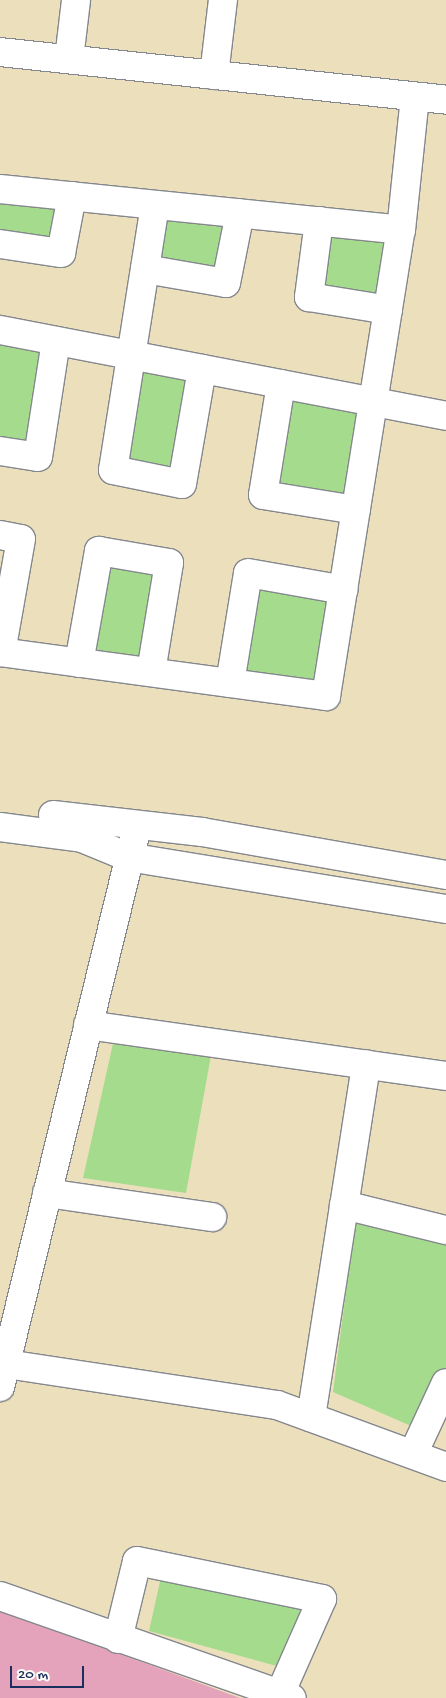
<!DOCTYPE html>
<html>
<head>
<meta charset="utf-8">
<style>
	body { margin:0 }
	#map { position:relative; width:446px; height:1698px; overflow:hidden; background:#ecdfbc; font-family:"Gochi Hand",sans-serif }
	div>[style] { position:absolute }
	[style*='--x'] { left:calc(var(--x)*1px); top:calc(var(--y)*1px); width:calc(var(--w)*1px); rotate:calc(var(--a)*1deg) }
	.green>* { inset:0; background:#a4db8c }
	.building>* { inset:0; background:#e4a3bb }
	.roads { filter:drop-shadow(1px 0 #84878d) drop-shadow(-1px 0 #84878d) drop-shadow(0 1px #84878d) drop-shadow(0 -1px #84878d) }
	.minor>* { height:28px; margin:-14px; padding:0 14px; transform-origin:14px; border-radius:14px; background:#fff }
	span { translate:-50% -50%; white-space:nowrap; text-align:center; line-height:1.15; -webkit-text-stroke:4.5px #fdfcf7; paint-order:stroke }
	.scale { position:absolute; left:10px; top:1666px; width:74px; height:22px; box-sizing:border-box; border:2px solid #1b2f5e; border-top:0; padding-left:6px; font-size:15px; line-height:18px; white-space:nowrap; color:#1b2f5e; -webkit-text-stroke:4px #fdfcf7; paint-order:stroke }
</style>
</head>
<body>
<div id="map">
	<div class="green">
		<i style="clip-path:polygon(0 196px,61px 203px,56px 243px,0 236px)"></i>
		<i style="clip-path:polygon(164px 210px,229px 220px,221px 275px,155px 265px)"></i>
		<i style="clip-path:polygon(328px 232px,386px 240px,378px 300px,320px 293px)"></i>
		<i style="clip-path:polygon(0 340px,47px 348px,30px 445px,0 440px)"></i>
		<i style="clip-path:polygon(137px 366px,194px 376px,177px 475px,120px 466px)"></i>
		<i style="clip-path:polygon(287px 394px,364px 407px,348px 502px,272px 490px)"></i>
		<i style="clip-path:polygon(107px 560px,158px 570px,141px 660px,90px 651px)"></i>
		<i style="clip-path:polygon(254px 584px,331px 596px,318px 682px,241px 670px)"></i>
		<i style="clip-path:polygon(114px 1039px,212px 1050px,186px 1193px,83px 1178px)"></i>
		<i style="clip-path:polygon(356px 1214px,446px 1241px,446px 1370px,418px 1429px,333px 1392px)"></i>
		<i style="clip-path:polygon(161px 1577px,310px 1606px,284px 1668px,149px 1631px)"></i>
	</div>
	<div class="building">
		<i style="clip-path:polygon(0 1610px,240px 1698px,0 1698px)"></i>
	</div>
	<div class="roads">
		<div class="minor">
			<i style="--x:0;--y:52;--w:449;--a:6.1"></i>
			<i style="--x:69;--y:59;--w:59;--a:-83.2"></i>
			<i style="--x:214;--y:75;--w:76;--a:-83.2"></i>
			<i style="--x:0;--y:189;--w:403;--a:5.8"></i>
			<i style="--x:155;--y:205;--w:268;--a:99"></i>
			<i style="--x:113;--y:470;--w:70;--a:11.5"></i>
			<i style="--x:182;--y:484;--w:117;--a:-80.1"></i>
			<i style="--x:319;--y:221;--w:77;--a:97.5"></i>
			<i style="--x:309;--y:297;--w:80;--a:9.3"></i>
			<i style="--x:0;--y:244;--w:62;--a:8.4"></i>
			<i style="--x:61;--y:253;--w:58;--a:-79.1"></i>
			<i style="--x:145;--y:269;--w:82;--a:9.8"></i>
			<i style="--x:226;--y:283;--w:71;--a:-78.7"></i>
			<i style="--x:0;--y:330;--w:454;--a:10.9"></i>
			<i style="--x:281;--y:384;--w:112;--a:99.2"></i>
			<i style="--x:263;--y:495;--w:94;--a:9.2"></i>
			<i style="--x:0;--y:451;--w:38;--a:9"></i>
			<i style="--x:38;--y:457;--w:117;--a:-81.2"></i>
			<i style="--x:0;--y:535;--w:21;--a:11"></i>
			<i style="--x:21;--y:539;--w:115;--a:100"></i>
			<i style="--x:0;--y:652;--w:329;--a:7.7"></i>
			<i style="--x:326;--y:696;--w:472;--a:-80.9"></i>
			<i style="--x:401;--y:230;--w:134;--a:-84"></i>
			<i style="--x:79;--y:663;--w:114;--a:-79.9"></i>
			<i style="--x:99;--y:551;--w:71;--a:9.7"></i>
			<i style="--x:169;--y:563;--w:110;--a:99.4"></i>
			<i style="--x:230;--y:683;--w:111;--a:-80.7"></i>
			<i style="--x:248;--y:573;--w:97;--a:10"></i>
			<i style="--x:53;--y:815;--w:150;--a:6.5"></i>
			<i style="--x:202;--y:832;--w:248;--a:10"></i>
			<i style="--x:0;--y:827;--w:83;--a:7.6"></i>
			<i style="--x:82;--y:838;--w:50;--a:22.4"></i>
			<i style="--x:128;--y:857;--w:322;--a:9.3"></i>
			<i style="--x:88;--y:1025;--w:362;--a:8.1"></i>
			<i style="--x:47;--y:1193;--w:167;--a:8.3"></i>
			<i style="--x:344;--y:1205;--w:105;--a:13.8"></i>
			<i style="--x:6;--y:1364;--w:274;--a:8.6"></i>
			<i style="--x:277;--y:1405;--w:180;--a:20.1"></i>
			<i style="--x:0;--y:1387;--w:577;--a:-76.25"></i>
			<i style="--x:311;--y:1417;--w:357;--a:-81.1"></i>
			<i style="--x:413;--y:1454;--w:78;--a:-65.1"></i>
			<i style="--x:0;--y:1596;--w:309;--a:19.3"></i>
			<i style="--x:118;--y:1639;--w:80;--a:-76.3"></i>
			<i style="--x:137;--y:1561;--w:189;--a:11.6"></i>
			<i style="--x:322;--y:1599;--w:104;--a:113.9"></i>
		</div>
	</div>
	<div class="scale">20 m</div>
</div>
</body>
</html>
